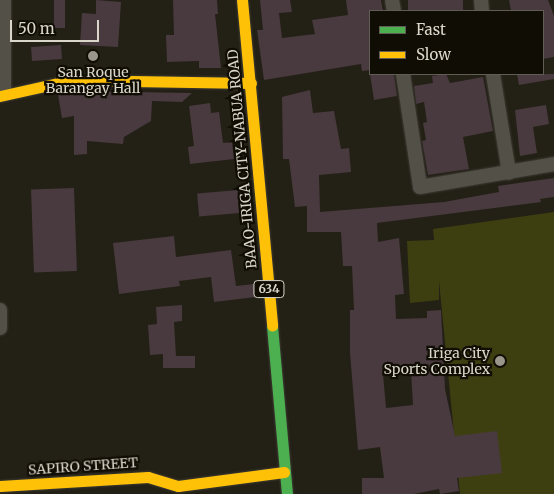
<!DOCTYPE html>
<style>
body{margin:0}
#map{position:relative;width:554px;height:494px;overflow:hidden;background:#232016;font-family:Merriweather,serif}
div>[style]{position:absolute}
.green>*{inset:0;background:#3e3f10}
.building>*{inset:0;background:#483a3f;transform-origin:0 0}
.roads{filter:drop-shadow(0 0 1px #3d3b33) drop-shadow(0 0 1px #3d3b33)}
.street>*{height:14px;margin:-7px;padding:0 7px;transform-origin:7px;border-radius:7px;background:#535048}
.fast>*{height:11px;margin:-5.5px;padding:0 5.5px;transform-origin:5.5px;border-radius:5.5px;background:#4caf50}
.slow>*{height:11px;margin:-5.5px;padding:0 5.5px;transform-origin:5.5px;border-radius:5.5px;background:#ffc107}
.dots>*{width:14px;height:14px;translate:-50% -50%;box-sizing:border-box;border:2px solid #100d05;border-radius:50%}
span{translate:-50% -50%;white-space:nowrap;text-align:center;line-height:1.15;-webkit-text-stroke:4.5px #100d05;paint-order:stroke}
.shield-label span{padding:1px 4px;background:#100d05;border:1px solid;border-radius:4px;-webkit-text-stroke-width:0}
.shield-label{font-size:12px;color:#dad6ca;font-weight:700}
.poi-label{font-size:14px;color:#dad6ca}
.right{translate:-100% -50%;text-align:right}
.street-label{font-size:14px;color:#dad6ca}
.legend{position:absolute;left:369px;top:10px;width:175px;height:65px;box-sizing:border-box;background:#100d05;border:1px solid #615d54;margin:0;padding:6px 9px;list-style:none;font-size:15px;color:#dad6ca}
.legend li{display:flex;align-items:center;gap:10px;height:25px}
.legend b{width:25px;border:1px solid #615d54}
.scale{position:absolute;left:10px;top:20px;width:89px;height:22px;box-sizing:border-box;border:2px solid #dad6ca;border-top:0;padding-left:6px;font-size:15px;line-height:18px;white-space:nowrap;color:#dad6ca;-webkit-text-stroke:4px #100d05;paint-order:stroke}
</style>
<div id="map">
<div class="green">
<i style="clip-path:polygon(554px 212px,554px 494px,460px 494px,439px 281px,439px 300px,410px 303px,407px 241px,434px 240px,433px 229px)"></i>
</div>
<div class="building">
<i style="left:54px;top:0;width:11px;height:28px"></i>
<i style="clip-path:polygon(96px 0,121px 2px,118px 47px,80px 45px,82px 13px,96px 14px)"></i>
<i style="clip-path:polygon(173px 0,217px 0,218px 14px,215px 14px,221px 68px,199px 68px,199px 61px,167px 62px,166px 35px,174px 35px)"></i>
<i style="clip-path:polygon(260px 0,290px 0,292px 12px,279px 13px,282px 38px,315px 34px,312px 20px,348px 15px,346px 0,381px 0,383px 11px,370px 11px,370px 70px,362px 71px,361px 64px,264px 80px,257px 30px,263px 30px)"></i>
<i style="left:408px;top:0;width:55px;height:11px"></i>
<i style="clip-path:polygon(509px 0,548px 0,554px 16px,554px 57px,543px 59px,543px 11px,511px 11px)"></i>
<i style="left:61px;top:45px;width:14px;height:30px;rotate:86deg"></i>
<i style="clip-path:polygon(370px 74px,394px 74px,397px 96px,374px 100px)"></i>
<i style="clip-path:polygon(446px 74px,450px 83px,483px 77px,493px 131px,463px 137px,469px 169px,428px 175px,422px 141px,426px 140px,423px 123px,427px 122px,424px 102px,416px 104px,414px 86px,433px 83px,432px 76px)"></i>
<i style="clip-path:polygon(517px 74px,554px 74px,554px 79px,519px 85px)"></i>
<i style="clip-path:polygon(evenodd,310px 90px,313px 113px,334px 111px,341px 149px,349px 148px,351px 172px,319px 175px,320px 212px,444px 202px,499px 192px,498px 186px,554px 178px,554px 197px,540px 199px,541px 202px,377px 223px,378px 242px,399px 238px,404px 294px,395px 295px,396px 319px,427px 318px,427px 311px,441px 310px,445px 389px,455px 436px,497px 431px,502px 473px,457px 478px,459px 491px,440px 494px,439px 489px,414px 494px,362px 494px,362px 478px,384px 478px,380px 447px,358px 450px,350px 353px,350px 310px,354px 310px,352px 266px,343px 266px,341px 232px,307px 232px,307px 206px,295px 207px,289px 159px,283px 159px,282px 97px,310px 90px,411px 371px,413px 405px,386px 408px,383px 374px,411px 371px)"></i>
<i style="clip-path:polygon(73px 91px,192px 93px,182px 102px,152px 101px,151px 121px,124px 137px,123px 144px,87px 141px,87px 154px,74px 155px,74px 116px,62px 118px,58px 95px)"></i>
<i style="clip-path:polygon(210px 103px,211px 113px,219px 112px,223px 143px,232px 142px,234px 159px,190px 164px,188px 147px,194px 146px,189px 106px)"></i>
<i style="clip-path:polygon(546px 105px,549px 124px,533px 127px,537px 153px,520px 156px,515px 110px)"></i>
<i style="left:74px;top:188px;width:83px;height:43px;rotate:88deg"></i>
<i style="left:238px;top:190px;width:23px;height:41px;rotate:85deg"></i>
<i style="clip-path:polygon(174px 236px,176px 257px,231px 250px,236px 286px,254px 284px,256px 297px,214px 302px,211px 277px,179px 281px,180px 286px,119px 294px,113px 243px)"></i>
<i style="clip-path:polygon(182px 305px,182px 321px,174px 322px,176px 356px,195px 356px,195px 368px,163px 368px,163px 354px,150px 355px,148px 325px,157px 324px,156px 307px)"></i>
</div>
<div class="roads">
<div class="street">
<i style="left:4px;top:0;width:94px;rotate:90deg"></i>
<i style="left:392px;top:0;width:11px;rotate:80deg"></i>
<i style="left:481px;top:0;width:11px;rotate:85deg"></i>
<i style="left:403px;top:74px;width:114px;rotate:81.4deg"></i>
<i style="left:420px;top:187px;width:136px;rotate:-9.7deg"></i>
<i style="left:493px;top:74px;width:100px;rotate:80.8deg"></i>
<i style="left:0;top:310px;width:18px;rotate:90deg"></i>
</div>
<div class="fast">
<i style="left:272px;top:326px;width:169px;rotate:84.9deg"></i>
</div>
<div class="slow">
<i style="left:242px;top:0;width:327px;rotate:84.7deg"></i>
<i style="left:0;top:96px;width:74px;rotate:-12.5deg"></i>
<i style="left:72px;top:80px;width:179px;rotate:1deg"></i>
<i style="left:0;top:486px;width:148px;rotate:-3.5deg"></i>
<i style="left:148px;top:477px;width:31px;rotate:17deg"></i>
<i style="left:178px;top:486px;width:107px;rotate:-7.5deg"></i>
</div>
</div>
<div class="dots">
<i style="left:93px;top:56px;background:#9a968b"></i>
<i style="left:500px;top:361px;background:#9a968b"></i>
</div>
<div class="shield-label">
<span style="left:269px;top:289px">634</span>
</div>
<div class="poi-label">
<span style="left:93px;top:80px">San Roque<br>Barangay Hall</span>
<span class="right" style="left:490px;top:361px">Iriga City<br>Sports Complex</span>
</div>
<div class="street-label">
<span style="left:242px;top:159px;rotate:-95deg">BAAO-IRIGA CITY-NABUA ROAD</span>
<span style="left:83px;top:466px;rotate:-4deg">SAPIRO STREET</span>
</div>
<ul class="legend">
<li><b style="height:6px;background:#4caf50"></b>Fast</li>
<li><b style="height:6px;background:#ffc107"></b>Slow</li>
</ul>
<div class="scale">50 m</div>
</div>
